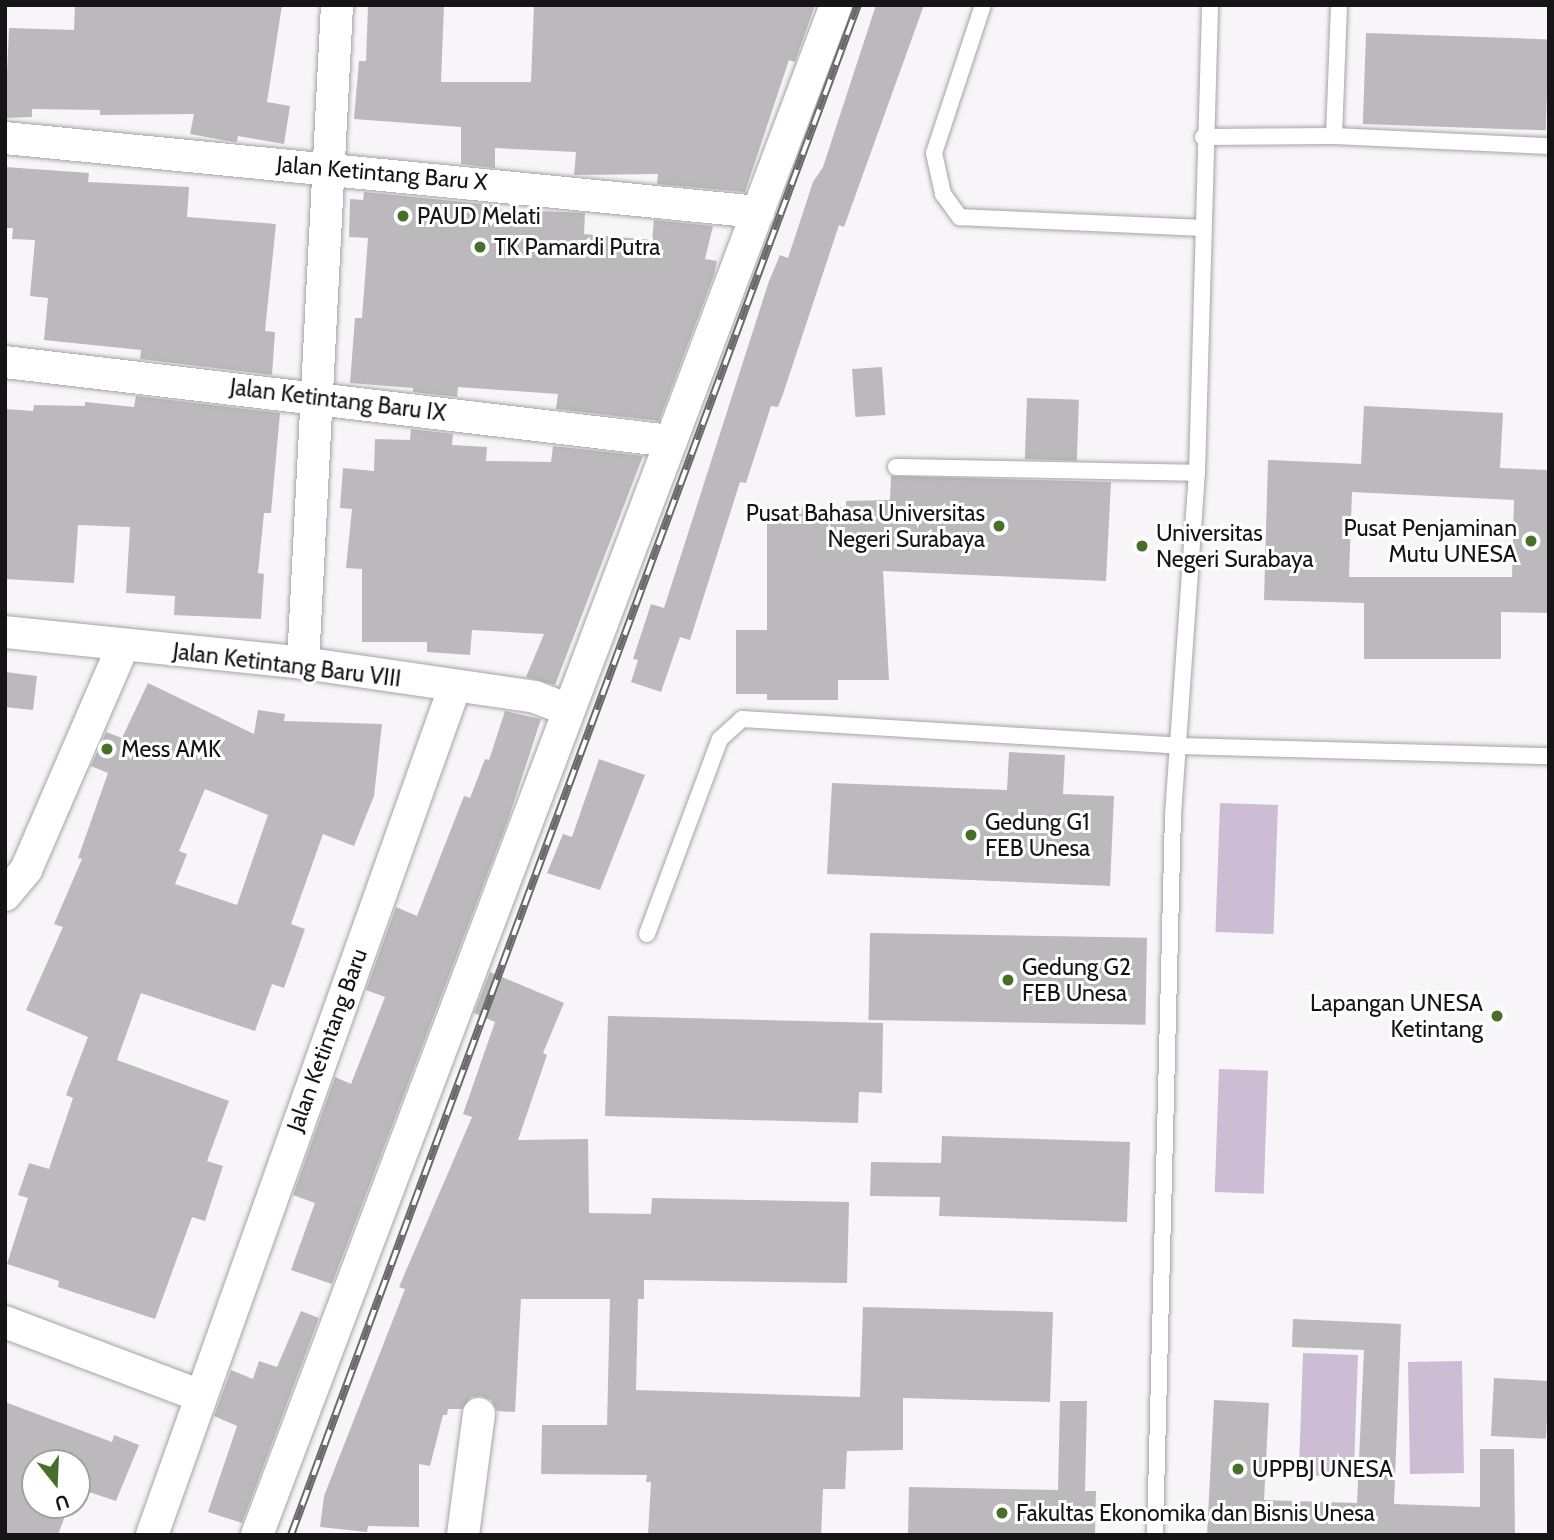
<!DOCTYPE html>
<style>
body{margin:0}
#map{position:relative;width:1554px;height:1540px;overflow:hidden;background:#f8f5f9;font-family:Cabin,sans-serif}
div>[style]{position:absolute}
.green>*{inset:0;background:#ccbcd4;transform-origin:0 0}
.building>*{inset:0;background:#bbb9bc;transform-origin:0 0}
.roads{filter:drop-shadow(0 0 2px #a5a3a7) drop-shadow(0 0 2px #a5a3a7)}
.lane>*{height:16px;margin:-8px;padding:0 8px;transform-origin:8px;border-radius:8px;background:#fff}
.street>*{height:32px;margin:-16px;padding:0 16px;transform-origin:16px;border-radius:16px;background:#fff}
.rail>*{height:8px;margin-top:-4px;transform-origin:0;background:repeating-linear-gradient(90deg,#fff 0 16px,#6a696b 0 32px);box-sizing:border-box;border-block:2px solid #6a696b}
.dots>*{width:19px;height:19px;translate:-50% -50%;box-sizing:border-box;border:4px solid #fff;border-radius:50%}
span{translate:-50% -50%;white-space:nowrap;text-align:center;line-height:1.15;-webkit-text-stroke:6px #fff;paint-order:stroke}
.street-label{font-size:23px;color:#151516}
.poi-label{font-size:23px;color:#151516}
.left{translate:0 -50%;text-align:left}
.right{translate:-100% -50%;text-align:right}
.frame{position:absolute;inset:0;border:7px solid #151516;pointer-events:none}
.north{position:absolute;left:21px;top:1449px;width:70px;height:70px;box-sizing:border-box;background:#fff;border:2px solid #a1a1a2;border-radius:50%;rotate:162deg;font-size:19px;font-weight:700;line-height:28px;text-align:center;color:#151516}
.north::after{content:'';display:block;margin:auto;width:24px;height:32px;background:#476f2a;clip-path:polygon(50% 0,100% 100%,50% 72%,0 100%)}
</style>
<div id="map">
<div class="green">
<i style="left:1220px;top:803px;width:58px;height:129px;rotate:2deg"></i>
<i style="left:1219px;top:1069px;width:49px;height:123px;rotate:2deg"></i>
<i style="left:1303px;top:1353px;width:55px;height:122px;rotate:2deg"></i>
<i style="left:1462px;top:1361px;width:112px;height:54px;rotate:89deg"></i>
</div>
<div class="building">
<i style="clip-path:polygon(75px 5px,282px 5px,267px 102px,290px 106px,284px 144px,238px 136px,237px 142px,228px 141px,190px 134px,194px 114px,100px 115px,100px 110px,32px 109px,32px 117px,5px 118px,9px 28px,74px 30px)"></i>
<i style="clip-path:polygon(368px 5px,444px 5px,441px 82px,531px 82px,534px 5px,815px 5px,795px 62px,789px 60px,745px 192px,657px 184px,658px 174px,574px 175px,576px 152px,495px 148px,495px 168px,461px 164px,461px 127px,354px 119px,359px 61px,366px 61px)"></i>
<i style="clip-path:polygon(876px 5px,924px 5px,844px 227px,839px 225px,782px 397px,778px 407px,771px 406px,746px 483px,740px 482px,690px 640px,680px 637px,661px 692px,631px 682px,638px 660px,633px 659px,651px 604px,664px 608px,769px 281px,780px 255px,788px 258px,813px 182px,823px 167px)"></i>
<i style="left:1366px;top:33px;width:183px;height:91px;rotate:2deg"></i>
<i style="clip-path:polygon(5px 167px,89px 173px,88px 182px,189px 187px,187px 217px,276px 224px,265px 331px,275px 332px,272px 375px,140px 359px,141px 350px,44px 340px,48px 298px,30px 296px,35px 240px,12px 239px,13px 228px,5px 228px)"></i>
<i style="clip-path:polygon(364px 192px,494px 205px,494px 209px,585px 213px,584px 234px,652px 240px,654px 220px,713px 226px,705px 259px,717px 261px,714px 275px,659px 421px,556px 409px,558px 394px,458px 387px,457px 397px,413px 392px,413px 388px,350px 383px,355px 318px,362px 318px,368px 238px,349px 237px,350px 199px,363px 200px)"></i>
<i style="left:882px;top:367px;width:48px;height:30px;rotate:86deg"></i>
<i style="clip-path:polygon(136px 396px,280px 413px,271px 513px,264px 513px,258px 573px,264px 574px,261px 619px,174px 615px,175px 596px,126px 593px,130px 527px,78px 525px,74px 583px,5px 579px,5px 409px,33px 411px,34px 405px,85px 406px,85px 402px,134px 407px)"></i>
<i style="left:1027px;top:398px;width:52px;height:61px;rotate:2deg"></i>
<i style="clip-path:polygon(evenodd,1364px 406px,1503px 413px,1500px 468px,1549px 470px,1549px 613px,1501px 612px,1501px 659px,1364px 659px,1364px 603px,1264px 600px,1268px 460px,1361px 464px,1364px 406px,1352px 492px,1514px 500px,1512px 577px,1349px 577px,1352px 492px)"></i>
<i style="clip-path:polygon(411px 429px,453px 434px,452px 445px,487px 447px,486px 461px,551px 462px,553px 446px,643px 456px,555px 685px,526px 677px,544px 634px,472px 630px,470px 655px,427px 652px,427px 642px,362px 642px,362px 569px,346px 568px,352px 509px,340px 508px,343px 468px,374px 471px,375px 439px,410px 440px)"></i>
<i style="clip-path:polygon(891px 476px,1111px 482px,1106px 581px,883px 571px,889px 680px,838px 680px,838px 700px,767px 700px,767px 694px,736px 694px,736px 630px,767px 630px,767px 507px,846px 507px,846px 501px,890px 500px)"></i>
<i style="clip-path:polygon(5px 672px,37px 676px,33px 710px,5px 707px)"></i>
<i style="clip-path:polygon(evenodd,148px 683px,254px 734px,258px 710px,285px 714px,284px 721px,382px 724px,374px 796px,354px 846px,323px 834px,291px 924px,305px 929px,284px 988px,272px 984px,255px 1031px,141px 993px,117px 1060px,229px 1101px,207px 1161px,223px 1166px,205px 1221px,192px 1217px,155px 1319px,58px 1287px,59px 1281px,7px 1264px,28px 1198px,18px 1195px,29px 1163px,49px 1169px,73px 1098px,66px 1095px,88px 1037px,26px 1010px,63px 927px,54px 924px,82px 859px,78px 858px,108px 773px,91px 766px,106px 732px,122px 738px,148px 683px,205px 789px,268px 815px,237px 905px,175px 884px,187px 854px,179px 851px,205px 789px)"></i>
<i style="clip-path:polygon(505px 711px,541px 719px,508px 820px,332px 1284px,291px 1270px,315px 1203px,293px 1195px,335px 1077px,351px 1084px,385px 997px,366px 990px,396px 907px,417px 916px,464px 796px,470px 798px,485px 759px,489px 760px)"></i>
<i style="clip-path:polygon(1009px 752px,1065px 755px,1063px 794px,1114px 796px,1110px 886px,827px 874px,832px 783px,1007px 790px)"></i>
<i style="clip-path:polygon(599px 759px,645px 775px,600px 890px,547px 873px,563px 834px,572px 837px)"></i>
<i style="left:870px;top:933px;width:277px;height:87px;rotate:1deg"></i>
<i style="clip-path:polygon(490px 972px,564px 1003px,543px 1053px,547px 1055px,518px 1140px,588px 1139px,589px 1213px,651px 1214px,652px 1198px,849px 1202px,847px 1283px,644px 1280px,644px 1299px,638px 1299px,636px 1390px,860px 1397px,863px 1307px,1053px 1312px,1050px 1402px,903px 1398px,903px 1450px,847px 1451px,845px 1489px,823px 1489px,821px 1535px,648px 1535px,651px 1482px,646px 1482px,647px 1475px,541px 1474px,542px 1425px,607px 1425px,610px 1299px,521px 1299px,515px 1412px,497px 1411px,491px 1400px,481px 1396px,471px 1397px,462px 1409px,448px 1409px,447px 1415px,443px 1415px,430px 1466px,419px 1464px,419px 1527px,368px 1526px,367px 1532px,320px 1527px,324px 1496px,405px 1289px,399px 1287px,472px 1117px,463px 1114px,495px 1022px,474px 1013px)"></i>
<i style="clip-path:polygon(608px 1016px,883px 1023px,882px 1093px,859px 1092px,858px 1123px,605px 1116px)"></i>
<i style="clip-path:polygon(942px 1136px,1130px 1142px,1127px 1222px,939px 1216px,940px 1197px,870px 1196px,871px 1162px,941px 1163px)"></i>
<i style="clip-path:polygon(301px 1311px,319px 1318px,242px 1523px,208px 1512px,237px 1426px,214px 1416px,231px 1370px,253px 1379px,259px 1361px,277px 1367px)"></i>
<i style="clip-path:polygon(1293px 1319px,1401px 1324px,1394px 1504px,1480px 1507px,1480px 1449px,1514px 1449px,1515px 1535px,1207px 1535px,1214px 1400px,1269px 1403px,1264px 1500px,1357px 1503px,1364px 1350px,1292px 1347px)"></i>
<i style="left:1494px;top:1378px;width:55px;height:58px;rotate:3deg"></i>
<i style="clip-path:polygon(1060px 1401px,1087px 1401px,1085px 1491px,1096px 1491px,1095px 1535px,908px 1535px,909px 1487px,1058px 1490px)"></i>
<i style="clip-path:polygon(5px 1402px,112px 1442px,114px 1435px,139px 1445px,116px 1501px,77px 1488px,77px 1463px,35px 1463px,35px 1505px,69px 1505px,58px 1535px,5px 1535px)"></i>
</div>
<div class="roads">
<div class="lane">
<i style="left:983px;top:5px;width:156px;rotate:108.3deg"></i>
<i style="left:934px;top:153px;width:42px;rotate:77.6deg"></i>
<i style="left:943px;top:194px;width:29px;rotate:54deg"></i>
<i style="left:960px;top:217px;width:241px;rotate:2.6deg"></i>
<i style="left:1334px;top:136px;width:215px;rotate:2.7deg"></i>
<i style="left:1203px;top:137px;width:131px;rotate:-0.4deg"></i>
<i style="left:1334px;top:136px;width:131px;rotate:-87.8deg"></i>
<i style="left:896px;top:467px;width:301px;rotate:1.1deg"></i>
<i style="left:647px;top:934px;width:208px;rotate:-69.5deg"></i>
<i style="left:720px;top:739px;width:30px;rotate:-42deg"></i>
<i style="left:742px;top:719px;width:439px;rotate:3.5deg"></i>
<i style="left:1180px;top:746px;width:369px;rotate:1.6deg"></i>
<i style="left:1155px;top:1535px;width:720px;rotate:-88.57deg"></i>
<i style="left:1173px;top:815px;width:343px;rotate:-86deg"></i>
<i style="left:1197px;top:473px;width:468px;rotate:-88.4deg"></i>
</div>
<div class="street">
<i style="left:5px;top:138px;width:757px;rotate:5.61deg"></i>
<i style="left:5px;top:362px;width:670px;rotate:6.77deg"></i>
<i style="left:5px;top:632px;width:300px;rotate:5.9deg"></i>
<i style="left:303px;top:663px;width:234px;rotate:8.3deg"></i>
<i style="left:535px;top:697px;width:33px;rotate:21deg"></i>
<i style="left:303px;top:663px;width:659px;rotate:-87.04deg"></i>
<i style="left:5px;top:895px;width:33px;rotate:-50deg"></i>
<i style="left:26px;top:870px;width:244px;rotate:-66.6deg"></i>
<i style="left:5px;top:1322px;width:206px;rotate:20.7deg"></i>
<i style="left:152px;top:1535px;width:901px;rotate:-70.36deg"></i>
<i style="left:257px;top:1535px;width:1636px;rotate:-69.27deg"></i>
<i style="left:463px;top:1535px;width:122px;rotate:-82.5deg"></i>
</div>
</div>
<div class="rail">
<i style="left:291px;top:1535px;width:1632px;rotate:-69.67deg"></i>
</div>
<div class="dots">
<i style="left:403px;top:216px;background:#476f2a"></i>
<i style="left:480px;top:247px;background:#476f2a"></i>
<i style="left:999px;top:526px;background:#476f2a"></i>
<i style="left:1531px;top:541px;background:#476f2a"></i>
<i style="left:1142px;top:546px;background:#476f2a"></i>
<i style="left:107px;top:749px;background:#476f2a"></i>
<i style="left:971px;top:835px;background:#476f2a"></i>
<i style="left:1008px;top:980px;background:#476f2a"></i>
<i style="left:1497px;top:1016px;background:#476f2a"></i>
<i style="left:1238px;top:1469px;background:#476f2a"></i>
<i style="left:1002px;top:1513px;background:#476f2a"></i>
</div>
<div class="street-label">
<span style="left:382px;top:173px;rotate:5deg">Jalan Ketintang Baru X</span>
<span style="left:338px;top:400px;rotate:7deg">Jalan Ketintang Baru IX</span>
<span style="left:287px;top:665px;rotate:7deg">Jalan Ketintang Baru VIII</span>
<span style="left:327px;top:1040px;rotate:-70deg">Jalan Ketintang Baru</span>
</div>
<div class="poi-label">
<span class="left" style="left:417px;top:216px">PAUD Melati</span>
<span class="left" style="left:494px;top:247px">TK Pamardi Putra</span>
<span class="right" style="left:985px;top:526px">Pusat Bahasa Universitas<br>Negeri Surabaya</span>
<span class="right" style="left:1517px;top:541px">Pusat Penjaminan<br>Mutu UNESA</span>
<span class="left" style="left:1156px;top:546px">Universitas<br>Negeri Surabaya</span>
<span class="left" style="left:121px;top:749px">Mess AMK</span>
<span class="left" style="left:985px;top:835px">Gedung G1<br>FEB Unesa</span>
<span class="left" style="left:1022px;top:980px">Gedung G2<br>FEB Unesa</span>
<span class="right" style="left:1483px;top:1016px">Lapangan UNESA<br>Ketintang</span>
<span class="left" style="left:1252px;top:1469px">UPPBJ UNESA</span>
<span class="left" style="left:1016px;top:1513px">Fakultas Ekonomika dan Bisnis Unesa</span>
</div>
<div class="frame"></div>
<div class="north">U</div>
</div>
